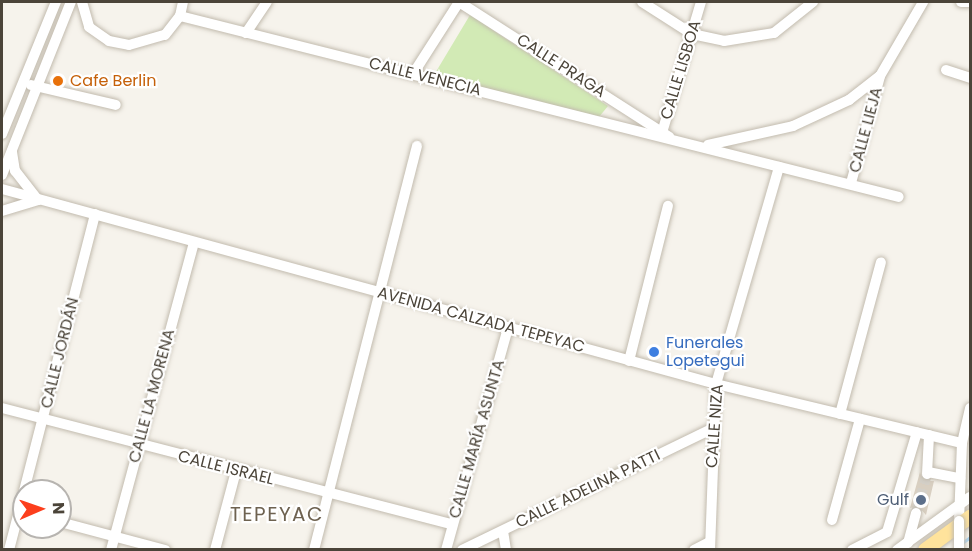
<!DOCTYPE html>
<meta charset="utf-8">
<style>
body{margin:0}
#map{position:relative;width:972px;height:551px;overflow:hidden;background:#f6f3ec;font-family:Poppins,sans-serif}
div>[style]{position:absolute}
.green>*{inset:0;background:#d2eab5}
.stream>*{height:3px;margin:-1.5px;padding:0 1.5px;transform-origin:1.5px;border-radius:1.5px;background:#a9d4f2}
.building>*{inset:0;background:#d8cfc1}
.minor-tunnel>*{height:10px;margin-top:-5px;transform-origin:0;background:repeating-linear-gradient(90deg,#d4d0c8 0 10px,transparent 0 15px)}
.roads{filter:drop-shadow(0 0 2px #c2bbae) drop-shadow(0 0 2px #c2bbae)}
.minor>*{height:10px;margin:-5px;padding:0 5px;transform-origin:5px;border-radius:5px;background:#fff}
.major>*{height:14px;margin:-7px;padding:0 7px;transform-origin:7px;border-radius:7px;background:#ffe39c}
.bridges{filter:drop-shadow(0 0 2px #c2bbae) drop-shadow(0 0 2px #c2bbae)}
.minor-bridge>*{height:10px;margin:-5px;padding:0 5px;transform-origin:5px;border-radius:5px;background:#fff}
.dots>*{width:16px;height:16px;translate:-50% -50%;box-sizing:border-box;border:3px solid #fff;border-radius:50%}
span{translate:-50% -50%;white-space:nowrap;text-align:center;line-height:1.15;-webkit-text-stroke:4.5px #fff;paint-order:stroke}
.street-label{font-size:16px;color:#4b4439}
.food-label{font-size:16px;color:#c56008}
.left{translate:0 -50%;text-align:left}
.shop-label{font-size:16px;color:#366cbe}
.service-label{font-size:16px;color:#4e5e75}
.right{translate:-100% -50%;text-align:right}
.quarter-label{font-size:20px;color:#6e6250;letter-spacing:1.5px}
.frame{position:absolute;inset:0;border:3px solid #4b4439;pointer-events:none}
.north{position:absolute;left:12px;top:479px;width:60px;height:60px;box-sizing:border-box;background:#fff;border:2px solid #b7b4b0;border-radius:50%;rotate:88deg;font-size:16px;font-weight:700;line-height:24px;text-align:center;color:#4b4439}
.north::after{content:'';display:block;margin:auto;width:21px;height:27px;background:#fc3f1d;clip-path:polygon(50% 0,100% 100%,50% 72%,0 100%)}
</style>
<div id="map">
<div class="green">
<i style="clip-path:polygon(470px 15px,608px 106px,599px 117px,434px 75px)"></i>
</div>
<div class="stream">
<i style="left:962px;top:543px;width:10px;rotate:-37deg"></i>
</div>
<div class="building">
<i style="clip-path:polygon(920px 472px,923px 481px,934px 481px,926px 515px,918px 506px,910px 508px)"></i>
</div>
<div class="minor-tunnel">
<i style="left:916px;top:513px;width:41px;rotate:-74.2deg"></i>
</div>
<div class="roads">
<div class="minor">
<i style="left:82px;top:2px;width:26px;rotate:74deg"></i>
<i style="left:89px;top:27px;width:24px;rotate:35deg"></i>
<i style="left:109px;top:41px;width:20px;rotate:11deg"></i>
<i style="left:129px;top:45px;width:37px;rotate:-16deg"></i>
<i style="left:165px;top:35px;width:24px;rotate:-52deg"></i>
<i style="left:180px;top:16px;width:14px;rotate:-78deg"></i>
<i style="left:642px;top:2px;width:59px;rotate:32.6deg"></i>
<i style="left:692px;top:34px;width:33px;rotate:12deg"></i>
<i style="left:724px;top:41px;width:51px;rotate:-9.1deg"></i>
<i style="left:774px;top:33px;width:50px;rotate:-38.5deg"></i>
<i style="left:961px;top:2px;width:9px"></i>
<i style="left:180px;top:16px;width:741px;rotate:14.13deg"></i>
<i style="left:246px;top:33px;width:37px;rotate:-56deg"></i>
<i style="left:946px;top:70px;width:25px;rotate:18deg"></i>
<i style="left:413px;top:74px;width:85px;rotate:-57.4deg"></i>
<i style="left:459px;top:2px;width:250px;rotate:32.7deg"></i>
<i style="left:31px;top:85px;width:87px;rotate:13.2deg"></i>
<i style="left:2px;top:134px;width:143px;rotate:-67.8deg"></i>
<i style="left:661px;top:136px;width:140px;rotate:-73.4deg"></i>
<i style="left:708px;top:145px;width:87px;rotate:-12.6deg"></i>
<i style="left:793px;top:126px;width:62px;rotate:-24.9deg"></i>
<i style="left:849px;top:100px;width:39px;rotate:-38deg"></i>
<i style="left:880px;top:76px;width:86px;rotate:-59.8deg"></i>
<i style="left:2px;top:175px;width:186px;rotate:-68.3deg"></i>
<i style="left:851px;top:183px;width:111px;rotate:-74.8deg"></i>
<i style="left:2px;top:189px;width:740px;rotate:15.28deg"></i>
<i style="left:716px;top:384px;width:253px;rotate:13.5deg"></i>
<i style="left:2px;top:211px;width:38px;rotate:-17deg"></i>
<i style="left:38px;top:200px;width:37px;rotate:-128deg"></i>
<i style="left:15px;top:171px;width:20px;rotate:-99deg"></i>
<i style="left:629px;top:361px;width:160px;rotate:-75.9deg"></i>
<i style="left:2px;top:408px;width:465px;rotate:14.5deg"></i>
<i style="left:840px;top:414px;width:157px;rotate:-74.9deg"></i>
<i style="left:928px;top:472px;width:33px;rotate:11deg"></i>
<i style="left:927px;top:474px;width:39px;rotate:-87deg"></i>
<i style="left:24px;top:491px;width:286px;rotate:-75.6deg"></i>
<i style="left:832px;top:520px;width:105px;rotate:-74.5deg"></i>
<i style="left:959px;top:521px;width:78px;rotate:-87.8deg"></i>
<i style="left:962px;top:443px;width:36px;rotate:-77deg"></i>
<i style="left:60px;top:522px;width:109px;rotate:14.9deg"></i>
<i style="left:503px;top:531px;width:19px;rotate:81deg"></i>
<i style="left:908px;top:543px;width:31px;rotate:-75deg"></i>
<i style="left:9px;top:550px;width:60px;rotate:-75.5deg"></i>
<i style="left:111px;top:550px;width:319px;rotate:-74.9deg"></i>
<i style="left:215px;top:550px;width:82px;rotate:-75.1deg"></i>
<i style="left:314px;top:550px;width:417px;rotate:-75.7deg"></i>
<i style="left:446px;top:550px;width:230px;rotate:-74.4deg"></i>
<i style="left:462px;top:550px;width:279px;rotate:-25.9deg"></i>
<i style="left:694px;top:550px;width:18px;rotate:-27deg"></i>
<i style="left:710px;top:550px;width:166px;rotate:-87.9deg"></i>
<i style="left:716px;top:384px;width:226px;rotate:-73.8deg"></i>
<i style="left:852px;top:550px;width:39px;rotate:-27deg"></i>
<i style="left:887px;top:532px;width:104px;rotate:-73.3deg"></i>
<i style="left:897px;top:550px;width:90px;rotate:-36deg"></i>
</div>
<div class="major">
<i style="left:925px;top:550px;width:56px;rotate:-36.3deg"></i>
</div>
</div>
<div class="bridges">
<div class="minor-bridge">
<i style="left:959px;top:521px;width:29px;rotate:90deg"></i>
</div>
</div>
<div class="dots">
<i style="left:58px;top:81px;background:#e8710a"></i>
<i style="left:654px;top:352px;background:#3f7fe0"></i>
<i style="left:921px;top:500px;background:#5c6f8a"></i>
</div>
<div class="street-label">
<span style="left:561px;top:66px;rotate:33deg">CALLE PRAGA</span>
<span style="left:681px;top:70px;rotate:-73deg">CALLE LISBOA</span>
<span style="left:425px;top:77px;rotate:14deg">CALLE VENECIA</span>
<span style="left:866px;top:130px;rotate:-75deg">CALLE LIEJA</span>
<span style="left:481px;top:320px;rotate:15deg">AVENIDA CALZADA TEPEYAC</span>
<span style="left:60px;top:353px;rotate:-76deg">CALLE JORDÁN</span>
<span style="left:152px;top:396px;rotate:-75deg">CALLE LA MORENA</span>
<span style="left:715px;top:426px;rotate:-86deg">CALLE NIZA</span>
<span style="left:477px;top:439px;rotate:-74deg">CALLE MARÍA ASUNTA</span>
<span style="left:226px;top:468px;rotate:14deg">CALLE ISRAEL</span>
<span style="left:588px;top:489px;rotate:-26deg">CALLE ADELINA PATTI</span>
</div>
<div class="food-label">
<span class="left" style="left:70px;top:81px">Cafe Berlin</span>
</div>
<div class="shop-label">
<span class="left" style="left:666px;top:352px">Funerales<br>Lopetegui</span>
</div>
<div class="service-label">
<span class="right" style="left:909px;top:500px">Gulf</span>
</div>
<div class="quarter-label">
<span style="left:277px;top:514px">TEPEYAC</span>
</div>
<div class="frame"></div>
<div class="north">N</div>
</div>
